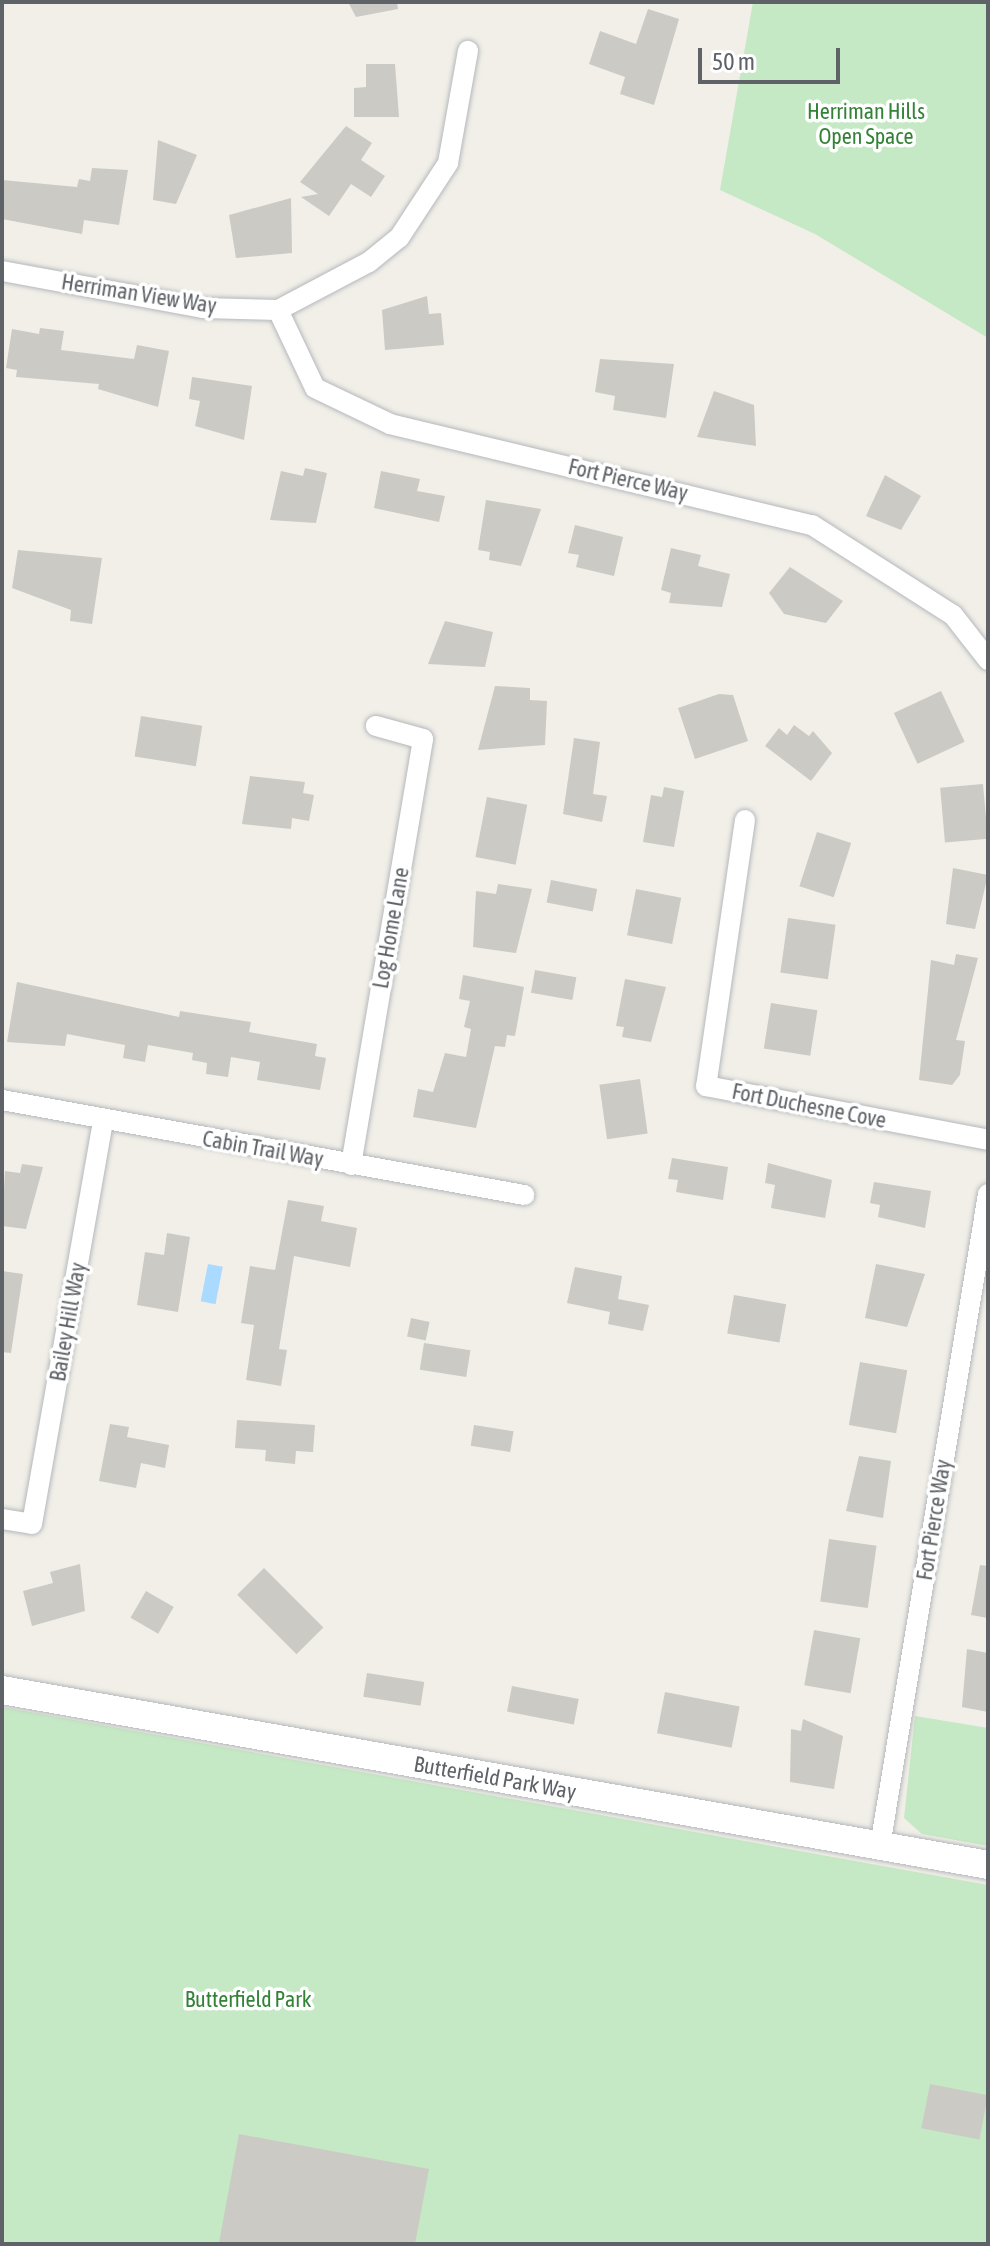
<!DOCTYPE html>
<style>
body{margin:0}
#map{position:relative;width:990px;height:2246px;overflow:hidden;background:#f1efe8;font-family:"Asap Condensed",sans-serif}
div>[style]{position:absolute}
.green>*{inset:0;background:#c5e8c5}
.water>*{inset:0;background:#aadaff;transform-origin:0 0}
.building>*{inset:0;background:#cccac5;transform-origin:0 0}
.roads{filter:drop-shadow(0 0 2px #b5b8bc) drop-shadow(0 0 2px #b5b8bc)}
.street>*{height:20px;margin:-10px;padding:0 10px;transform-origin:10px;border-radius:10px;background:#fff}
.secondary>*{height:28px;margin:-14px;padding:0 14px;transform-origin:14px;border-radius:14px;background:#fff}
span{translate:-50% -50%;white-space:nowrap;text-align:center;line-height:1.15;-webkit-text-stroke:7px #fff;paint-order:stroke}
.park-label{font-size:22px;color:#348238}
.street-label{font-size:22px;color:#5f6368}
.frame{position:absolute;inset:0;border:4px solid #5f6368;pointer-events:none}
.scale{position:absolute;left:698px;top:48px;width:142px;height:36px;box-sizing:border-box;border:4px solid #5f6368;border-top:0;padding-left:10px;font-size:24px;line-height:28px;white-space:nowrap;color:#5f6368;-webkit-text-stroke:6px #fff;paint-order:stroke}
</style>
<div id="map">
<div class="green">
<i style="clip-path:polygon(753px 2px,988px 2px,988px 338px,815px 234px,720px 190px)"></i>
<i style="clip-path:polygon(2px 1707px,988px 1885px,988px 2244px,2px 2244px)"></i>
<i style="clip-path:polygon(915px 1716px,988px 1728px,988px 1846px,922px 1834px,904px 1818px)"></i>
</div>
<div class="water">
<i style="left:208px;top:1264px;width:15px;height:38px;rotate:11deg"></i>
</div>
<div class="building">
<i style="clip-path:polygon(348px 2px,397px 2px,398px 9px,356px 17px)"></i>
<i style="clip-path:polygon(648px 9px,679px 19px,654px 105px,620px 94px,625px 77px,589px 64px,600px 31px,636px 44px)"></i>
<i style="clip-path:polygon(366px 64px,395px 64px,399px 117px,354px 117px,354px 88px,366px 87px)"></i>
<i style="clip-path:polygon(346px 126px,372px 143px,361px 160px,385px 176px,371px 197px,351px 184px,329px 216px,301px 197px,318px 194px,300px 182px)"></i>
<i style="clip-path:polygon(158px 140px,197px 155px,176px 204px,153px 200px)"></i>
<i style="clip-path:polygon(92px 168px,128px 170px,119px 225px,84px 220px,82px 234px,2px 219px,2px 180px,77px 187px,79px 179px,90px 181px)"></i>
<i style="clip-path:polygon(291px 198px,292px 253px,236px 258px,229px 215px)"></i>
<i style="clip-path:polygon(427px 296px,429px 314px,441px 313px,444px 345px,385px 350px,382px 310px)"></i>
<i style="clip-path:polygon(40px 328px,64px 331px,61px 350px,134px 359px,137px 345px,169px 351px,158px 407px,98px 389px,99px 384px,16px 377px,17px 370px,6px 368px,12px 329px,39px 334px)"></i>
<i style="clip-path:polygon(600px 359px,674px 364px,666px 418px,613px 410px,615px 396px,595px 392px)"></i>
<i style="clip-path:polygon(192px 377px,252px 386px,244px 440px,195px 426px,200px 401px,189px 399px)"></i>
<i style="clip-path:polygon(714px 391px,754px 405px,756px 446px,697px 437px)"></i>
<i style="clip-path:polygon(305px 468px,327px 473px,316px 523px,270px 520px,281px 471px,303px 476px)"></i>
<i style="clip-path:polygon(381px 471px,420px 479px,417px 491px,445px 496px,439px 522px,374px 508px)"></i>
<i style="clip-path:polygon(885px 475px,921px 496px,901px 530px,866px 516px)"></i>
<i style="clip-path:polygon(486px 500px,541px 509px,521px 566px,489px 560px,490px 552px,478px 550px)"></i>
<i style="clip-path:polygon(575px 525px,623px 537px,614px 576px,576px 567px,579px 555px,568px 553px)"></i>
<i style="clip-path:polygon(671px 548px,701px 555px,698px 566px,730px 574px,722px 607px,669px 603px,671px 593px,661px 590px)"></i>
<i style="clip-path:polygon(18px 550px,102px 558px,92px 624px,70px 621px,71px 610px,12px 588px)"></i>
<i style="clip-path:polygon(790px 567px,843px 601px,826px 623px,784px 614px,769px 593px)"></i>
<i style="clip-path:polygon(445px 621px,493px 632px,485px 667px,428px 664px)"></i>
<i style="clip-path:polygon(495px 686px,530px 688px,530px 700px,547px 701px,545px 745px,478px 750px)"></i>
<i style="left:941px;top:691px;width:56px;height:52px;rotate:65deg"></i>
<i style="clip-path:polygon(719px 694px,733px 695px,748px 741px,695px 759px,678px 708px)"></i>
<i style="left:141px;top:716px;width:62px;height:41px;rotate:9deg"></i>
<i style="clip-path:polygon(794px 725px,809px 736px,813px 731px,832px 753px,811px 781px,765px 746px,779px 728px,787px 735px)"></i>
<i style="clip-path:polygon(574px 738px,600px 742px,593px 794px,607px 796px,602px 822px,563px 814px)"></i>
<i style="clip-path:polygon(250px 776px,305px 782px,303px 793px,314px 795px,309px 821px,292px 818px,291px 829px,242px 824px)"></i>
<i style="left:983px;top:784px;width:55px;height:43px;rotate:85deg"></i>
<i style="clip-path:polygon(664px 787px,684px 791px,674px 847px,643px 842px,651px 795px,662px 797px)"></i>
<i style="left:487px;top:797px;width:41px;height:61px;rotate:11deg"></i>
<i style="left:817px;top:832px;width:36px;height:57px;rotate:18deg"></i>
<i style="clip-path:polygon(953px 868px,988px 875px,975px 929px,946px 924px)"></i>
<i style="left:551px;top:880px;width:47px;height:23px;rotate:11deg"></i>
<i style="clip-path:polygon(498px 884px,532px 889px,516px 953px,473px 947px,476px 891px,496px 894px)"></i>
<i style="left:636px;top:889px;width:46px;height:47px;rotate:11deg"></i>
<i style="left:788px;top:918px;width:48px;height:55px;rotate:8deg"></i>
<i style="clip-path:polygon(956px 954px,978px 958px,956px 1040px,965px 1041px,960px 1075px,952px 1085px,919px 1080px,931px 960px,954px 965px)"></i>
<i style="left:535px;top:970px;width:42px;height:23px;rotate:10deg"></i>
<i style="clip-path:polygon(463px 975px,524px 987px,515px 1036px,507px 1035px,505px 1047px,495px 1046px,476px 1128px,413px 1117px,418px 1089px,433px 1092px,445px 1053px,466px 1057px,471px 1029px,464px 1027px,470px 1001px,459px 999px)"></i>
<i style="clip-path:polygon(625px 979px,666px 987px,651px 1042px,622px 1037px,624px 1027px,616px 1026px)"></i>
<i style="clip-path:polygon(17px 982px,179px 1017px,180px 1011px,251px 1022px,249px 1032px,317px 1044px,315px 1056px,326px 1058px,320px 1090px,257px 1080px,260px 1062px,231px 1057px,228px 1077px,206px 1074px,207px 1063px,192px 1060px,193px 1053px,148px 1045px,145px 1062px,123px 1058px,125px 1045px,67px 1034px,65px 1046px,7px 1042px)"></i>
<i style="left:771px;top:1003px;width:47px;height:46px;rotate:9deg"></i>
<i style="left:640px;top:1079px;width:55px;height:41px;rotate:82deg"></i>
<i style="clip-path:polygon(672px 1158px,728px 1167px,723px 1200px,676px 1192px,678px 1180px,668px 1179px)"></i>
<i style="clip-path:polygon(768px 1163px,832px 1180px,825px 1218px,771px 1208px,775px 1185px,765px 1183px)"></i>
<i style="clip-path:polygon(22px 1164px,43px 1167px,26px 1229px,2px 1226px,5px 1171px,20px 1173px)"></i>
<i style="clip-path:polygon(874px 1182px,931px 1191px,925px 1228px,878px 1217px,880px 1205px,870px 1203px)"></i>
<i style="clip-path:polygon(288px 1200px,324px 1206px,321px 1221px,357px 1228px,350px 1267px,294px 1256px,279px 1349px,287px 1350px,281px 1386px,246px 1380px,254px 1325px,241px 1323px,250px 1266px,275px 1270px)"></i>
<i style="clip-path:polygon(167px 1233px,190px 1237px,178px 1312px,137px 1305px,145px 1252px,164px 1255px)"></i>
<i style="clip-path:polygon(876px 1264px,925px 1274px,907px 1327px,865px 1318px)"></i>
<i style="clip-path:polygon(575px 1267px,622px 1276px,618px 1299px,649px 1305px,643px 1331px,608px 1324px,610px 1312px,567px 1303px)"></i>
<i style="clip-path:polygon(2px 1271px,23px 1274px,11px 1353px,2px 1352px)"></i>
<i style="left:734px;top:1295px;width:53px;height:39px;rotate:10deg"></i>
<i style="left:411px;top:1318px;width:19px;height:19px;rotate:12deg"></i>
<i style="left:424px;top:1343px;width:47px;height:27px;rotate:9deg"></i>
<i style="left:860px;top:1362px;width:48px;height:64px;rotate:10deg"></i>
<i style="clip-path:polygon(237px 1420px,315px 1425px,313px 1452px,296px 1451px,295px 1464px,265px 1461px,266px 1450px,235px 1448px)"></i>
<i style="clip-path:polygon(110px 1424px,129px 1427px,127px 1437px,169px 1445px,165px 1468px,141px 1463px,136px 1488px,99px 1481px)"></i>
<i style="left:474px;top:1425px;width:40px;height:21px;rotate:9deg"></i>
<i style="clip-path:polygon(859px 1456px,891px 1461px,883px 1518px,846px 1511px)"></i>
<i style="left:829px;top:1539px;width:48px;height:63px;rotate:8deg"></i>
<i style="clip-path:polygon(80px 1564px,85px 1611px,32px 1626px,23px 1591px,53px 1583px,50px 1572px)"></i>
<i style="clip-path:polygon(980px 1565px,988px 1566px,988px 1618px,971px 1615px)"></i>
<i style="left:264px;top:1568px;width:84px;height:38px;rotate:45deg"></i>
<i style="left:146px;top:1591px;width:32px;height:31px;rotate:30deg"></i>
<i style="left:814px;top:1630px;width:47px;height:56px;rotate:10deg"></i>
<i style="clip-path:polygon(967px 1649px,988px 1653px,988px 1712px,962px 1707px)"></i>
<i style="left:367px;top:1673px;width:58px;height:24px;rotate:9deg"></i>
<i style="left:512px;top:1686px;width:68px;height:26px;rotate:11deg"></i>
<i style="left:665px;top:1692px;width:76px;height:42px;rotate:11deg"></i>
<i style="clip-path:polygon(803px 1719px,843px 1736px,834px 1789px,790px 1782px,791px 1729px,801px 1731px)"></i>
<i style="left:930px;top:2084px;width:59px;height:45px;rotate:11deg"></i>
<i style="clip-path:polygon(239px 2134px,429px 2169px,415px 2244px,219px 2243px)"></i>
</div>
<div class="roads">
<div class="street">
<i style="left:2px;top:271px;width:204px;rotate:10.4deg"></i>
<i style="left:203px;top:308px;width:75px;rotate:1.5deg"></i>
<i style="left:278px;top:310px;width:103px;rotate:-27.8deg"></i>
<i style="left:369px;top:262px;width:38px;rotate:-39deg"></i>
<i style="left:399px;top:238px;width:90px;rotate:-56.8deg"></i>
<i style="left:448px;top:163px;width:114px;rotate:-79.9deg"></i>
<i style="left:278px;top:310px;width:86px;rotate:64.6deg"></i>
<i style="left:315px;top:388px;width:83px;rotate:25.6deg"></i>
<i style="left:390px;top:424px;width:434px;rotate:13.5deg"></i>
<i style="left:812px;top:525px;width:167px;rotate:32.6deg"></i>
<i style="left:953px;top:615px;width:57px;rotate:52.1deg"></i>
<i style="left:745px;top:820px;width:269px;rotate:98.3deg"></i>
<i style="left:706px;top:1086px;width:287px;rotate:10.8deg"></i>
<i style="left:2px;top:1100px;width:531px;rotate:10.31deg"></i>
<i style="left:351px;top:1165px;width:432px;rotate:-80.4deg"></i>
<i style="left:423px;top:739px;width:49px;rotate:-164.5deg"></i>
<i style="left:2px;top:1519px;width:30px;rotate:9deg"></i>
<i style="left:32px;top:1524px;width:409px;rotate:-80deg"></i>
<i style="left:880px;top:1846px;width:661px;rotate:-80.59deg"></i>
</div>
<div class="secondary">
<i style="left:2px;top:1690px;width:1001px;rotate:10.06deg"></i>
</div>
</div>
<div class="park-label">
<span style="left:866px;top:124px">Herriman Hills<br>Open Space</span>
<span style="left:248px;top:2000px">Butterfield Park</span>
</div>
<div class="street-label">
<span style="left:139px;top:294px;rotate:9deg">Herriman View Way</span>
<span style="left:628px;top:480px;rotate:13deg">Fort Pierce Way</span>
<span style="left:391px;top:928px;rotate:-80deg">Log Home Lane</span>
<span style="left:809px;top:1106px;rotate:11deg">Fort Duchesne Cove</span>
<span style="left:263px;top:1149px;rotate:10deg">Cabin Trail Way</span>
<span style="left:68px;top:1322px;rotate:-80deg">Bailey Hill Way</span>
<span style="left:934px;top:1520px;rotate:-81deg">Fort Pierce Way</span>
<span style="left:495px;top:1778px;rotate:10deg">Butterfield Park Way</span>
</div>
<div class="frame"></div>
<div class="scale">50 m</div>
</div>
